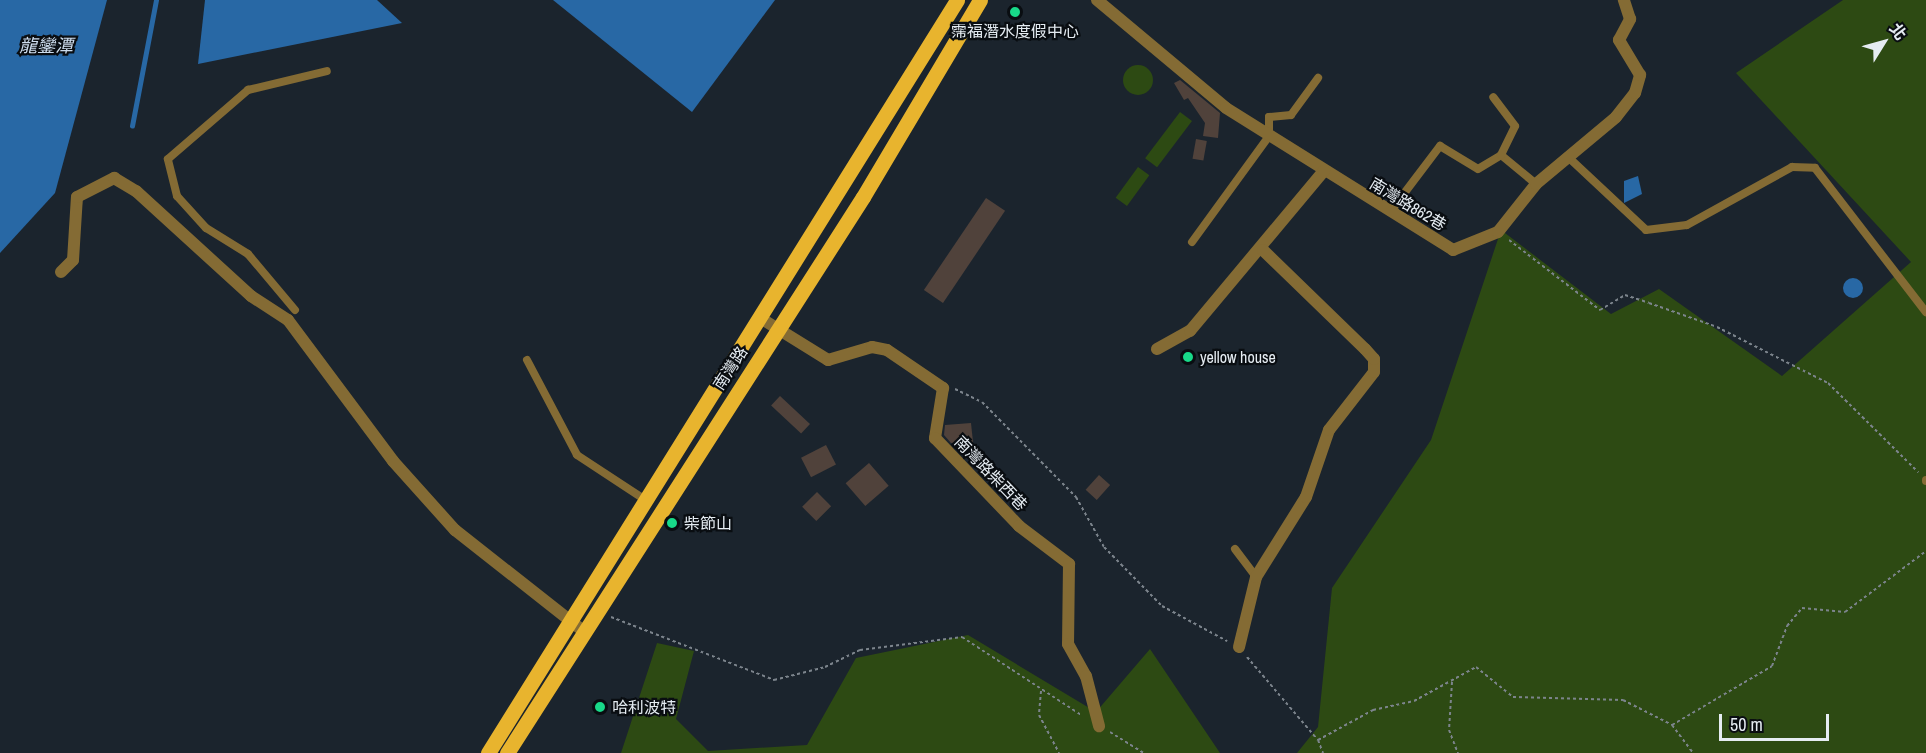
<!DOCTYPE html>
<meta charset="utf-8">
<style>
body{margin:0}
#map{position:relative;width:1926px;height:753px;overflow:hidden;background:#1b242d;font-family:"Archivo Narrow","Noto Sans TC",sans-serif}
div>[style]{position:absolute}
.green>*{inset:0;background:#2d4a13;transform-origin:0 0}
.round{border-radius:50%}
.water>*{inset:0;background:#2868a5}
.stream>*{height:4.5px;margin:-2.25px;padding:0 2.25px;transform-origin:2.25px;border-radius:2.25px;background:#2868a5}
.building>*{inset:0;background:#50423b;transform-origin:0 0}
.path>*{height:2px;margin-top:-1px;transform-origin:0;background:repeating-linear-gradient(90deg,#7c848c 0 3px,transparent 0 6px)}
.lane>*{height:8px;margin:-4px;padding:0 4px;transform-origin:4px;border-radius:4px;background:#846b34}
.street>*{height:12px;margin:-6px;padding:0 6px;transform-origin:6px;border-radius:6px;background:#846b34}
.primary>*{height:15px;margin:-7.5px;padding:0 7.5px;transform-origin:7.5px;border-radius:7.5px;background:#e8b42e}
.dots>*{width:16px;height:16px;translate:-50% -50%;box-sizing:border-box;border:3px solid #090d11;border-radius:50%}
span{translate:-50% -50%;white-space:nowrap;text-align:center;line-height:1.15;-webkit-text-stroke:4.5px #090d11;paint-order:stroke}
.poi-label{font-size:16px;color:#e5ecf2}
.left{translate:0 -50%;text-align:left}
.street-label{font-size:16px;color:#e5ecf2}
.water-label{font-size:18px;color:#cdddee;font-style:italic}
.north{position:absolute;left:1854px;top:12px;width:60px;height:60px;-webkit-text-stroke:4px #090d11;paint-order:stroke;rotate:53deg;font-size:16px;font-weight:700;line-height:24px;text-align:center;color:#e5ecf2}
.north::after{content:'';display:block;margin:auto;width:21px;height:27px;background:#e5ecf2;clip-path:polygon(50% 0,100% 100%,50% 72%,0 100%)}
.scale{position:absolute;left:1719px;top:714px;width:110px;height:27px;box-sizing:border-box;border:3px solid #e5ecf2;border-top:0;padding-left:8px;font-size:18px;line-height:21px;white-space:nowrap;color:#e5ecf2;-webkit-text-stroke:4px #090d11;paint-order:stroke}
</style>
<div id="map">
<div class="green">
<i style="clip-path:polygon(1843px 0,1926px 0,1926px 753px,1297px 753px,1318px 727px,1332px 588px,1431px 440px,1501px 230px,1611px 314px,1659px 289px,1782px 376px,1911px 262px,1736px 73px)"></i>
<i class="round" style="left:1123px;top:65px;width:30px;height:30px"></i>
<i style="left:1180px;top:112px;width:15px;height:58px;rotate:37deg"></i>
<i style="left:1138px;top:167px;width:14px;height:38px;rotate:36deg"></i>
<i style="clip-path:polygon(968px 635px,1096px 712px,1150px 649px,1220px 753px,621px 753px,657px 643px,694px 651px,676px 719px,708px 751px,807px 745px,856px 658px)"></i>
</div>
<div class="water">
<i style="clip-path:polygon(0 0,107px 0,55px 193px,0 253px)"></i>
<i style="clip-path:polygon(205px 0,377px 0,402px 23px,198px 64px)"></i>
<i style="clip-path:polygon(553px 0,775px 0,692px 112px)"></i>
<i style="clip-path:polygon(1638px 176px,1642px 194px,1624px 203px,1624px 181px)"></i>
<i class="round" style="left:1843px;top:278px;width:20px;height:20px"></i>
</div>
<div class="stream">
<i style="left:132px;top:126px;width:128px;rotate:-79.2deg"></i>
</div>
<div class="building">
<i style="clip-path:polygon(1180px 80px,1220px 113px,1218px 138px,1203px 136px,1205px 123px,1188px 98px,1184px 100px,1174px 83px)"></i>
<i style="left:1196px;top:139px;width:11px;height:20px;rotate:10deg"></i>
<i style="left:986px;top:198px;width:23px;height:111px;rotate:34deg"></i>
<i style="left:780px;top:396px;width:41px;height:13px;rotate:43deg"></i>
<i style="clip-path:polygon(971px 423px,973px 442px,951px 443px,944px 435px,945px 425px)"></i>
<i style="left:826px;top:445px;width:22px;height:28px;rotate:63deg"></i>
<i style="left:869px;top:463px;width:30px;height:31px;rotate:49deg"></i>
<i style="left:1099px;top:475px;width:15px;height:20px;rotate:42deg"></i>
<i style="left:817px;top:492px;width:20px;height:21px;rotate:45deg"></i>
</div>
<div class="path">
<i style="left:1509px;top:240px;width:115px;rotate:37.6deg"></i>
<i style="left:1600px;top:310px;width:29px;rotate:-31deg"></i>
<i style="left:1625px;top:295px;width:25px;rotate:18deg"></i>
<i style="left:1649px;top:303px;width:72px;rotate:19.4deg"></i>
<i style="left:1717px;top:327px;width:124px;rotate:26.8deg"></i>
<i style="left:1828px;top:383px;width:127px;rotate:44.7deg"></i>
<i style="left:955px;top:389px;width:30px;rotate:26deg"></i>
<i style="left:982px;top:402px;width:134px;rotate:45.3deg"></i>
<i style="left:1076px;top:497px;width:57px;rotate:60.8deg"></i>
<i style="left:1104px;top:547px;width:83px;rotate:45.5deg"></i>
<i style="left:1162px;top:606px;width:74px;rotate:28.3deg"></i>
<i style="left:611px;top:617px;width:175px;rotate:21.1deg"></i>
<i style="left:774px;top:680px;width:53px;rotate:-14.3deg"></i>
<i style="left:825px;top:667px;width:39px;rotate:-26deg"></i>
<i style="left:860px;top:650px;width:103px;rotate:-7.3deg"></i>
<i style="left:962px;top:637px;width:142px;rotate:33.2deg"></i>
<i style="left:1247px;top:657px;width:109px;rotate:49.5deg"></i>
<i style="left:1318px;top:740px;width:14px;rotate:69deg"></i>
<i style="left:1452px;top:682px;width:48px;rotate:93.6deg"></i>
<i style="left:1449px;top:730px;width:25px;rotate:69deg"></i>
<i style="left:1041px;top:691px;width:24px;rotate:95deg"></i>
<i style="left:1039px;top:715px;width:43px;rotate:62.2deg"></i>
<i style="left:1672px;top:725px;width:116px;rotate:-30.5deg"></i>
<i style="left:1772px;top:666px;width:43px;rotate:-69.4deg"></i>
<i style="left:1787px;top:626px;width:23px;rotate:-50deg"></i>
<i style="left:1802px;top:608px;width:43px;rotate:5.3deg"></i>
<i style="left:1845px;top:612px;width:101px;rotate:-37deg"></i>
<i style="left:1110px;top:732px;width:39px;rotate:32deg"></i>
<i style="left:1318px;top:740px;width:63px;rotate:-28.6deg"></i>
<i style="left:1373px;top:710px;width:42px;rotate:-12.4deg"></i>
<i style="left:1414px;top:701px;width:71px;rotate:-28.7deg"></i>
<i style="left:1476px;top:667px;width:48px;rotate:39deg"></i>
<i style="left:1513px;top:697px;width:110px;rotate:1.6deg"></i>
<i style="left:1623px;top:700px;width:55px;rotate:27deg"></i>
<i style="left:1672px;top:725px;width:35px;rotate:53deg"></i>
</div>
<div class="lane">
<i style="left:1501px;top:155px;width:45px;rotate:39.6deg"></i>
<i style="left:1567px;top:156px;width:108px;rotate:43.1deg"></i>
<i style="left:1646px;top:230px;width:41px;rotate:-7deg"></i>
<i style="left:1687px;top:225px;width:120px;rotate:-28.9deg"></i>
<i style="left:1792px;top:167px;width:23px;rotate:2deg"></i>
<i style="left:1815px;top:168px;width:182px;rotate:52.4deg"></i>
<i style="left:1390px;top:212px;width:83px;rotate:-52.9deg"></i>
<i style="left:1440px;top:146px;width:44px;rotate:31.2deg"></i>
<i style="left:1478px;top:169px;width:27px;rotate:-31deg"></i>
<i style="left:1501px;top:155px;width:32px;rotate:-64deg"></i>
<i style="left:1515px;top:126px;width:36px;rotate:-127deg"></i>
<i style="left:1192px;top:242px;width:131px;rotate:-54deg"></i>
<i style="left:1269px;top:136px;width:19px;rotate:-90deg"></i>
<i style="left:1269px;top:117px;width:22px;rotate:-5deg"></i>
<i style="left:1291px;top:115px;width:46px;rotate:-53.9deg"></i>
<i style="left:295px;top:310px;width:73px;rotate:-130deg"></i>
<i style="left:248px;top:254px;width:49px;rotate:-148.2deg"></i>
<i style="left:206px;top:228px;width:43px;rotate:-132.2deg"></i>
<i style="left:177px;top:196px;width:38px;rotate:-104deg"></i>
<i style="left:168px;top:159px;width:106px;rotate:-40.8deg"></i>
<i style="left:248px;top:90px;width:81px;rotate:-13.5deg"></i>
<i style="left:527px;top:360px;width:107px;rotate:62.2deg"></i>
<i style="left:577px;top:455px;width:84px;rotate:33.3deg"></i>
<i style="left:1926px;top:481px;width:1px;rotate:-90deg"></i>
<i style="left:1235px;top:549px;width:35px;rotate:53deg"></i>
</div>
<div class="street">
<i style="left:1097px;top:0;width:168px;rotate:39.9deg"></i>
<i style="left:1226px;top:108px;width:268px;rotate:32deg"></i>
<i style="left:1453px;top:250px;width:48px;rotate:-21.8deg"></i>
<i style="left:1498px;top:232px;width:61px;rotate:-51.6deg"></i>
<i style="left:1536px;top:184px;width:104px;rotate:-39.9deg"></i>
<i style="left:1616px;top:117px;width:31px;rotate:-52deg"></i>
<i style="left:1635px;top:93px;width:19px;rotate:-74deg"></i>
<i style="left:1640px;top:75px;width:41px;rotate:-121deg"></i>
<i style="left:1619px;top:40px;width:24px;rotate:-62deg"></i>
<i style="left:1630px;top:19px;width:20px;rotate:-108deg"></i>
<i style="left:61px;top:272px;width:17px;rotate:-45deg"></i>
<i style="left:73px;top:260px;width:63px;rotate:-86.4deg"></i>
<i style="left:77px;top:197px;width:42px;rotate:-27.2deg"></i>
<i style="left:114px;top:178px;width:26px;rotate:31deg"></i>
<i style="left:136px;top:191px;width:156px;rotate:42.4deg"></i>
<i style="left:251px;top:296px;width:44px;rotate:33deg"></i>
<i style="left:288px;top:320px;width:176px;rotate:53.3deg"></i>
<i style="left:393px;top:461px;width:93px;rotate:48.1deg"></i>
<i style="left:455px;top:530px;width:162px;rotate:38.2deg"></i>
<i style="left:762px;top:319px;width:78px;rotate:31.8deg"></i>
<i style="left:828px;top:360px;width:46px;rotate:-16.5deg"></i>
<i style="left:872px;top:347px;width:15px;rotate:11deg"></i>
<i style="left:887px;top:350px;width:68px;rotate:34.2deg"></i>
<i style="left:943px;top:388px;width:51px;rotate:99.1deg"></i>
<i style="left:935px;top:438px;width:122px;rotate:46.3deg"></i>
<i style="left:1019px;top:526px;width:63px;rotate:37.2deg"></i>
<i style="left:1069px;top:564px;width:80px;rotate:90.7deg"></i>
<i style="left:1068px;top:644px;width:37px;rotate:61deg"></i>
<i style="left:1086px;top:676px;width:52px;rotate:75.4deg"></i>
<i style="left:1157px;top:349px;width:38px;rotate:-29deg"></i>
<i style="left:1190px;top:331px;width:209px;rotate:-50.1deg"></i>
<i style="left:1239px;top:647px;width:72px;rotate:-76.3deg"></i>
<i style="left:1256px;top:577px;width:94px;rotate:-58deg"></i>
<i style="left:1306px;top:497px;width:71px;rotate:-71.1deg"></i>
<i style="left:1329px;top:430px;width:73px;rotate:-52.2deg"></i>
<i style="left:1374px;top:372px;width:13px;rotate:-90deg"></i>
<i style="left:1374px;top:359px;width:13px;rotate:-132deg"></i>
<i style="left:1365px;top:349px;width:142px;rotate:-135.9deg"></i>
</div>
<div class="primary">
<i style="left:488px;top:753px;width:887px;rotate:-58.08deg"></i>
<i style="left:507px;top:753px;width:660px;rotate:-57.37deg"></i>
<i style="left:863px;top:197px;width:229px;rotate:-59.3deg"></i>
</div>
<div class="dots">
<i style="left:1015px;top:12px;background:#18d989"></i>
<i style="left:1188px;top:357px;background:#18d989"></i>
<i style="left:672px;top:523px;background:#18d989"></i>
<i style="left:600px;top:707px;background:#18d989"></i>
</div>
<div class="poi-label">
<span style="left:1015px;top:31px">霈福潛水度假中心</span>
<span class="left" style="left:1200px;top:357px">yellow house</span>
<span class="left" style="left:684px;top:523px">柴節山</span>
<span class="left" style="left:612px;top:707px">哈利波特</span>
</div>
<div class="street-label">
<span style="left:1408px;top:204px;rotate:31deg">南灣路862巷</span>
<span style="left:730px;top:368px;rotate:-57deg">南灣路</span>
<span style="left:991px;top:473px;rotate:46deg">南灣路柴西巷</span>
</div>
<div class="water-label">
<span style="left:46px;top:46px">龍鑾潭</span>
</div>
<div class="north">北</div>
<div class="scale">50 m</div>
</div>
